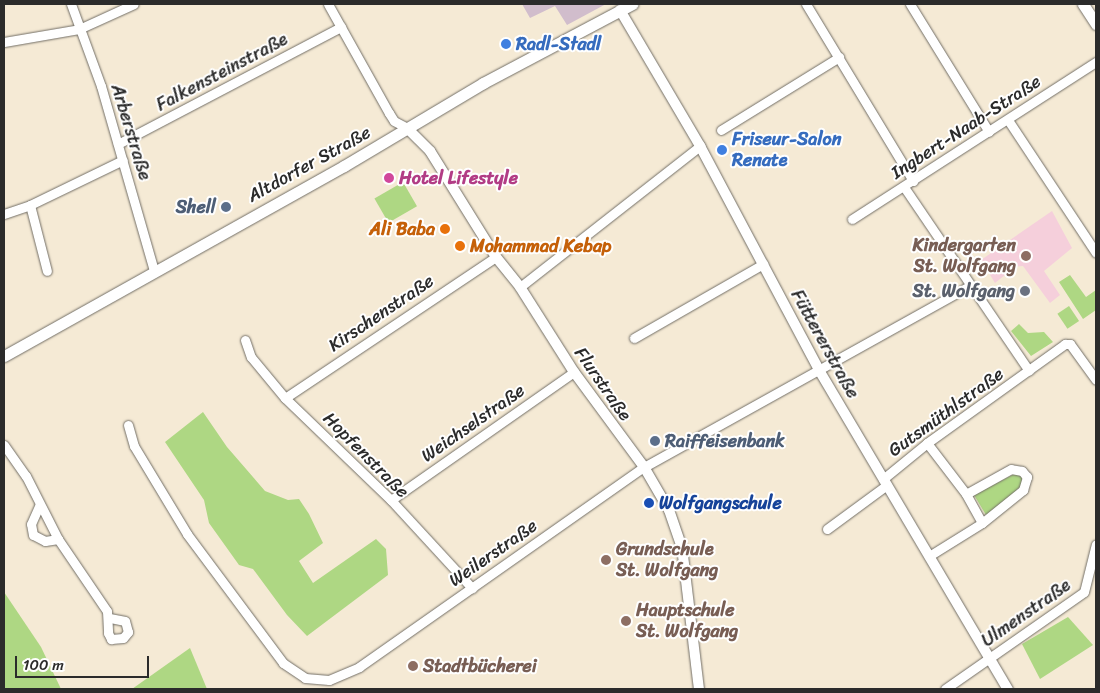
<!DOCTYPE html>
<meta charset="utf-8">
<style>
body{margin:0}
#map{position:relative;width:1100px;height:693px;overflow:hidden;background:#f5ead5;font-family:Sriracha,sans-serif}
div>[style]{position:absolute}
.built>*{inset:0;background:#f5cfdb}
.industrial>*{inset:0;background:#d1bdcc}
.green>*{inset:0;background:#aed783;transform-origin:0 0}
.roads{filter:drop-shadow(0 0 1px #726e66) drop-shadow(0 0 1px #726e66)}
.minor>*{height:9px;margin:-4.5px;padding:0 4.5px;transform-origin:4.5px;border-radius:4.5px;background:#fff}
.tertiary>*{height:10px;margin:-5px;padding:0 5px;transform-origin:5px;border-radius:5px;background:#fff}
.secondary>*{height:11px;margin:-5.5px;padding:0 5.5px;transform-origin:5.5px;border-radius:5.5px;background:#fff}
.dots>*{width:14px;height:14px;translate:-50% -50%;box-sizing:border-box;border:2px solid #fff;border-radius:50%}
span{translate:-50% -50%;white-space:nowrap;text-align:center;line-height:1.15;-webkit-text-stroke:4px #fff;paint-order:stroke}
.shop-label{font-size:18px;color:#366cbe;font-weight:700}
.left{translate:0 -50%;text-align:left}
.street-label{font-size:18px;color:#2b2b2b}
.hotel-label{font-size:18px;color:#b23c85;font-weight:700}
.service-label{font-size:18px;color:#4e5e75;font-weight:700}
.right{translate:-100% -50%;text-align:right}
.food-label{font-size:18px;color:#c56008;font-weight:700}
.education-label{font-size:18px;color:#785e54;font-weight:700}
.worship-label{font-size:18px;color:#5b616d;font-weight:700}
.transit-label{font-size:18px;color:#164399;font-weight:700}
.frame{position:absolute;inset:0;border:5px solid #2b2b2b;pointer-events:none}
.scale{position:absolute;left:15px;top:656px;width:134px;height:22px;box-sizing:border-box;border:2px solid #2b2b2b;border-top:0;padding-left:6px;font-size:15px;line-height:18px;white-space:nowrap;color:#2b2b2b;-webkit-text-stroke:4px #fff;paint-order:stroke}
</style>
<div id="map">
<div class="built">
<i style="clip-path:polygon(1052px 211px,1072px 248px,1044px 271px,1060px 295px,1050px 303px,1023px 266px,1008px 267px,1005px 275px,995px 283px,981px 260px)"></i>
</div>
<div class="industrial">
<i style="clip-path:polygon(522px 4px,606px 4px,567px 25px,555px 6px,530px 18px)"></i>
</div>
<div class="green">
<i style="left:403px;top:182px;width:28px;height:33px;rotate:60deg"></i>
<i style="clip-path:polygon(1070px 275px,1086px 297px,1096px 290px,1096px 310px,1083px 319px,1059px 282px)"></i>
<i style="left:1069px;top:306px;width:18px;height:14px;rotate:56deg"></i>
<i style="clip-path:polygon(1019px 324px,1028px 333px,1044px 332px,1053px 342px,1031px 356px,1011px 331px)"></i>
<i style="clip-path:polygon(203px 412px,227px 447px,265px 491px,288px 500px,299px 499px,309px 514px,323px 543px,299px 561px,313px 583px,376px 539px,386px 549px,388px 575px,307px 636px,287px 615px,253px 569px,239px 565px,209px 523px,204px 500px,165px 442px)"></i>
<i style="clip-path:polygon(1018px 472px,1023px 477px,1021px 487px,986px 515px,974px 495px)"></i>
<i style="clip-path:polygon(4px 592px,41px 647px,61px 689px,4px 689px)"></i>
<i style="clip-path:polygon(1068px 617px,1093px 645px,1040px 679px,1022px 644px)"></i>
<i style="clip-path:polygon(190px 648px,207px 689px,132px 689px)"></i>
</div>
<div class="roads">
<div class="minor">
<i style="left:71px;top:4px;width:87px;rotate:69.9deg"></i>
<i style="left:101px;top:86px;width:192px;rotate:74deg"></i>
<i style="left:328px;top:4px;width:125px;rotate:60.8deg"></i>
<i style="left:389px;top:113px;width:9px;rotate:58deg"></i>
<i style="left:394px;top:121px;width:15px;rotate:28deg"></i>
<i style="left:806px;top:4px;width:207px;rotate:58.8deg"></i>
<i style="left:910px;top:4px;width:150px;rotate:58.3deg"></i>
<i style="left:4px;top:42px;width:76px;rotate:-9.8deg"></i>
<i style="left:79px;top:29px;width:60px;rotate:-24.4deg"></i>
<i style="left:1008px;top:120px;width:159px;rotate:56.5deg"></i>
<i style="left:721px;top:130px;width:139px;rotate:-31.7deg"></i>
<i style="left:118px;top:144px;width:252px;rotate:-27.7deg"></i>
<i style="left:904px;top:187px;width:222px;rotate:55.8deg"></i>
<i style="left:30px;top:205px;width:68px;rotate:75.6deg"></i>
<i style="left:4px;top:214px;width:28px;rotate:-19deg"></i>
<i style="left:30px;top:205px;width:103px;rotate:-25.8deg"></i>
<i style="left:852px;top:219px;width:290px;rotate:-32.8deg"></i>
<i style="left:520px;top:287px;width:229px;rotate:-38.1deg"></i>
<i style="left:634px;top:338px;width:149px;rotate:-29.8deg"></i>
<i style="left:245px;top:340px;width:18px;rotate:71deg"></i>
<i style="left:251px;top:357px;width:53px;rotate:50.3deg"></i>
<i style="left:285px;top:398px;width:147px;rotate:43.9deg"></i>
<i style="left:391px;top:500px;width:120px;rotate:47.4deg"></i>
<i style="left:285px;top:398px;width:254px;rotate:-33.8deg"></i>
<i style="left:128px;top:425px;width:22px;rotate:74deg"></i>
<i style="left:134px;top:446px;width:103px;rotate:58.9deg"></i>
<i style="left:187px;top:534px;width:161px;rotate:53.3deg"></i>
<i style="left:283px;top:663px;width:27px;rotate:34deg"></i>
<i style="left:305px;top:678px;width:24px;rotate:5deg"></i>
<i style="left:329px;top:680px;width:33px;rotate:-23deg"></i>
<i style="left:359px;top:667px;width:348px;rotate:-35.1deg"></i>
<i style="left:644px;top:467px;width:372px;rotate:-29.1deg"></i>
<i style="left:927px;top:443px;width:64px;rotate:52.6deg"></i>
<i style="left:966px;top:494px;width:33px;rotate:61deg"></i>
<i style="left:982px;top:523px;width:53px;rotate:-38.8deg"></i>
<i style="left:1023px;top:490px;width:14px;rotate:-73deg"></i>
<i style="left:1027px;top:477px;width:8px;rotate:-130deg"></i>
<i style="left:1022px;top:471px;width:11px;rotate:-170deg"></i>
<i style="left:1011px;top:469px;width:51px;rotate:150.9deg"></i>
<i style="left:4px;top:445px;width:38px;rotate:55deg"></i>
<i style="left:26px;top:476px;width:71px;rotate:63.1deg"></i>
<i style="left:58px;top:539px;width:13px;rotate:171deg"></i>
<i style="left:45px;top:541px;width:13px;rotate:-153deg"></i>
<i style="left:33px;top:535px;width:11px;rotate:-100deg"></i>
<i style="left:31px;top:524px;width:20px;rotate:-66deg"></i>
<i style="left:883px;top:479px;width:57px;rotate:-39.3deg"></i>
<i style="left:927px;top:443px;width:170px;rotate:-35.7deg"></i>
<i style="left:1065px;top:344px;width:5px"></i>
<i style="left:1070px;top:344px;width:44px;rotate:54.2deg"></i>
<i style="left:391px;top:500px;width:223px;rotate:-35deg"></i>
<i style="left:827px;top:529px;width:74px;rotate:-36.3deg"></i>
<i style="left:58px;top:539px;width:87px;rotate:55.8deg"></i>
<i style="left:107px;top:611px;width:22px;rotate:87deg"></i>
<i style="left:108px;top:633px;width:7px;rotate:63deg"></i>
<i style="left:111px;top:639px;width:12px;rotate:-5deg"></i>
<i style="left:123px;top:638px;width:8px;rotate:-50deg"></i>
<i style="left:128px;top:632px;width:11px;rotate:-105deg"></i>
<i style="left:125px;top:621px;width:16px;rotate:-169deg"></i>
<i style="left:929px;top:556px;width:62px;rotate:-31.9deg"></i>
<i style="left:945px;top:689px;width:169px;rotate:-34.9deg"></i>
<i style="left:1084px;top:592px;width:49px;rotate:-76deg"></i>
</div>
<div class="tertiary">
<i style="left:620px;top:10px;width:158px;rotate:59.5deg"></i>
<i style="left:700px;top:146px;width:254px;rotate:62deg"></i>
<i style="left:819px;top:370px;width:371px;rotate:59.4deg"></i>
<i style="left:407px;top:128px;width:33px;rotate:45deg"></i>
<i style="left:430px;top:151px;width:125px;rotate:58.1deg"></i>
<i style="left:496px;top:257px;width:38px;rotate:51deg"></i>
<i style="left:520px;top:287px;width:101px;rotate:57.6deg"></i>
<i style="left:574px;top:372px;width:118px;rotate:53.6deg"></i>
<i style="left:644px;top:467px;width:50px;rotate:59.8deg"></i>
<i style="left:669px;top:510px;width:39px;rotate:71deg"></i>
<i style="left:682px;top:547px;width:143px;rotate:83.2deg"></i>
</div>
<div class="secondary">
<i style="left:1083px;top:4px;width:24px;rotate:57deg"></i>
<i style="left:4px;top:356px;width:389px;rotate:-29.2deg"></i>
<i style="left:344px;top:166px;width:162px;rotate:-30.8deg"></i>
<i style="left:483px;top:83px;width:169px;rotate:-27.9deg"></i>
</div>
</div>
<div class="dots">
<i style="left:506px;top:44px;background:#3f7fe0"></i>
<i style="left:722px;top:150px;background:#3f7fe0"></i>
<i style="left:389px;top:178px;background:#d1479c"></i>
<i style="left:226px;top:207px;background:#5c6f8a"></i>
<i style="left:445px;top:229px;background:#e8710a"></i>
<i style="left:460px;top:246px;background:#e8710a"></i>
<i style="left:1026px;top:256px;background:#8d6e63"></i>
<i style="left:1025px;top:291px;background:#6b7280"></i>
<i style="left:655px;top:441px;background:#5c6f8a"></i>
<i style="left:649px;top:503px;background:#1a4fb4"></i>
<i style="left:606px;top:560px;background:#8d6e63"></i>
<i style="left:626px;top:621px;background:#8d6e63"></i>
<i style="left:413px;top:666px;background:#8d6e63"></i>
</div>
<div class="shop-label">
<span class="left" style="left:516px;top:44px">Radl-Stadl</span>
<span class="left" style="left:732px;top:150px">Friseur-Salon<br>Renate</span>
</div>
<div class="street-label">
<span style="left:222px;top:72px;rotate:-28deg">Falkensteinstraße</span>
<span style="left:966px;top:127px;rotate:-33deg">Ingbert-Naab-Straße</span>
<span style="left:131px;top:132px;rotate:73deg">Arberstraße</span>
<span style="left:309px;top:164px;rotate:-29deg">Altdorfer Straße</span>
<span style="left:381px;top:313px;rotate:-34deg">Kirschenstraße</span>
<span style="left:825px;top:344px;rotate:61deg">Füttererstraße</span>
<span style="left:603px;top:384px;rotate:55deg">Flurstraße</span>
<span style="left:946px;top:412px;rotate:-36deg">Gutsmüthlstraße</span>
<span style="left:473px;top:423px;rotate:-35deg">Weichselstraße</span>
<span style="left:366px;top:455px;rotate:45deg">Hopfenstraße</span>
<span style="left:493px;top:553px;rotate:-35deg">Weilerstraße</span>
<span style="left:1026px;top:613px;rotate:-35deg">Ulmenstraße</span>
</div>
<div class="hotel-label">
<span class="left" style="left:399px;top:178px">Hotel Lifestyle</span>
</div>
<div class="service-label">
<span class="right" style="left:216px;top:207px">Shell</span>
<span class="left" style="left:665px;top:441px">Raiffeisenbank</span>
</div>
<div class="food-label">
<span class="right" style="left:435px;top:229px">Ali Baba</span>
<span class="left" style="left:470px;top:246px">Mohammad Kebap</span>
</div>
<div class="education-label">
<span class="right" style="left:1016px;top:256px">Kindergarten<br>St. Wolfgang</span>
<span class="left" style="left:616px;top:560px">Grundschule<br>St. Wolfgang</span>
<span class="left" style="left:636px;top:621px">Hauptschule<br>St. Wolfgang</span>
<span class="left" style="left:423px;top:666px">Stadtbücherei</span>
</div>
<div class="worship-label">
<span class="right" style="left:1015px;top:291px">St. Wolfgang</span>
</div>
<div class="transit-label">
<span class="left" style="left:659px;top:503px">Wolfgangschule</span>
</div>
<div class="frame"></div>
<div class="scale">100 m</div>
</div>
